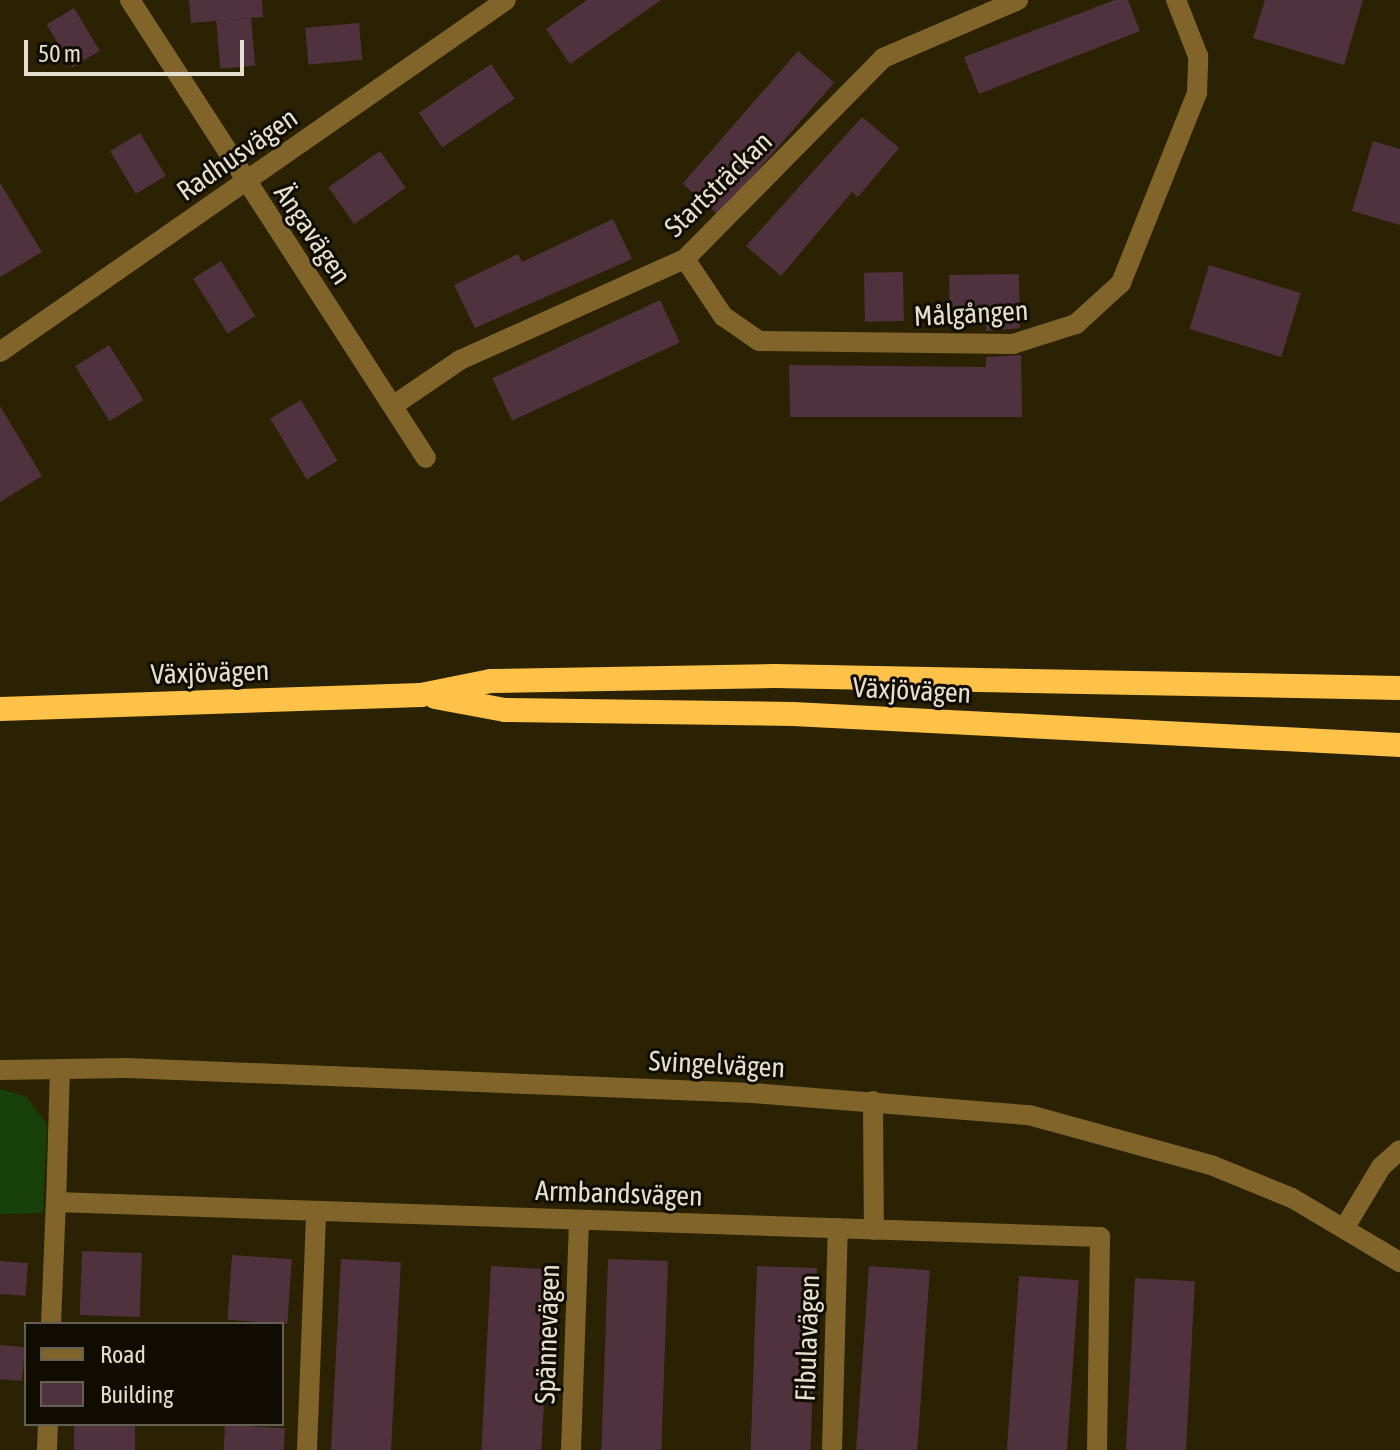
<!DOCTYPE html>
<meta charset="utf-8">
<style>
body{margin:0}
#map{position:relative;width:1400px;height:1450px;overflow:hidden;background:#2a2203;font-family:"Asap Condensed",sans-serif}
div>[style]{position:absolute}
.green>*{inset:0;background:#18400a}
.building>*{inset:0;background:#50313e;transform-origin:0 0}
.minor>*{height:20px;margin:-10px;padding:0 10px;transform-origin:10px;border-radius:10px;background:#81642a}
.highway>*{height:24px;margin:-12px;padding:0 12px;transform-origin:12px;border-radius:12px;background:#fdc247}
span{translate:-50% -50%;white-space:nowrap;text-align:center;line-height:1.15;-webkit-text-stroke:6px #100c02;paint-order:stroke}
.street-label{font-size:28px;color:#e4dfce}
.legend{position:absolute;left:24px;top:1322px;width:260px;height:104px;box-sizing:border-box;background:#100c02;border:2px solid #656054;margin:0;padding:10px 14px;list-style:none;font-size:24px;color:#e4dfce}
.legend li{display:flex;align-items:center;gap:16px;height:40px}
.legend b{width:40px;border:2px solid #656054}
.scale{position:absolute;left:24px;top:40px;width:220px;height:36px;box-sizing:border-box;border:4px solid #e4dfce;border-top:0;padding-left:10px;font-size:24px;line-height:28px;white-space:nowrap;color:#e4dfce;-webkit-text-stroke:6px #100c02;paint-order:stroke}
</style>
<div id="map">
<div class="green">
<i style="clip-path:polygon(0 1089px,27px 1097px,47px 1125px,43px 1213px,0 1214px)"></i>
</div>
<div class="building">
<i style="clip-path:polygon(189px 0,262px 0,263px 17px,191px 23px)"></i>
<i style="clip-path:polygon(587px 0,661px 0,570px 64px,546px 29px)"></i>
<i style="clip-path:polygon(1115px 0,1128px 0,1140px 31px,979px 94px,964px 57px)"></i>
<i style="clip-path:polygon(1265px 0,1363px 0,1344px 65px,1253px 38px)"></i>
<i style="left:74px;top:8px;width:50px;height:32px;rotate:59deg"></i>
<i style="left:251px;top:18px;width:48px;height:35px;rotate:85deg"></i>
<i style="left:359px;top:23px;width:37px;height:54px;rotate:85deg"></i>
<i style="left:798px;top:51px;width:48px;height:176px;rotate:41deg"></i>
<i style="left:491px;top:64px;width:42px;height:87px;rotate:56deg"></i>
<i style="clip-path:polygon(862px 117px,899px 148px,858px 197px,852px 192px,781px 276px,746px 246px)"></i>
<i style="left:140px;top:133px;width:50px;height:35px;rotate:59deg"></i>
<i style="clip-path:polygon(1373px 141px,1400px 149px,1400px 225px,1352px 211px)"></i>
<i style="left:380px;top:151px;width:45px;height:63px;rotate:55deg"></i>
<i style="clip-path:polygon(0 183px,42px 252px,0 277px)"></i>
<i style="clip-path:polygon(613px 219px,632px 259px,475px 328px,454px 285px,518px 254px,522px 262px)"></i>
<i style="left:221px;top:261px;width:65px;height:33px;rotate:58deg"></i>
<i style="left:1209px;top:265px;width:96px;height:67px;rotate:17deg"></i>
<i style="left:903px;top:272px;width:49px;height:39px;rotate:89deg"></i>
<i style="clip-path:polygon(1019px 274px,1020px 328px,986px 331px,986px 323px,950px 323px,949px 275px)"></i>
<i style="left:660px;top:300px;width:47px;height:185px;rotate:65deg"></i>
<i style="left:109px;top:345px;width:65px;height:40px;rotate:58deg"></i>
<i style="clip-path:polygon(1021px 355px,1022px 417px,790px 417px,789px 365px,986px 367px,986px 357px)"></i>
<i style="left:301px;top:400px;width:71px;height:36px;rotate:59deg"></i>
<i style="clip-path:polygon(0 406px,42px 476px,0 502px)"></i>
<i style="left:82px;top:1251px;width:60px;height:64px;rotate:2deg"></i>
<i style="left:232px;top:1255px;width:60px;height:65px;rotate:4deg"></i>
<i style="left:341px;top:1259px;width:60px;height:191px;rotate:3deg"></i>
<i style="left:608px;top:1259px;width:60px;height:191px;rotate:2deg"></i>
<i style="left:0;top:1261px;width:28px;height:33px;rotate:4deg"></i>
<i style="left:491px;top:1266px;width:60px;height:184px;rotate:3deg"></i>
<i style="left:757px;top:1266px;width:60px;height:184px;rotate:2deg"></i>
<i style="left:869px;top:1266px;width:61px;height:184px;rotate:4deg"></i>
<i style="left:1019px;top:1276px;width:60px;height:174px;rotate:4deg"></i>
<i style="left:1135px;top:1278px;width:60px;height:172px;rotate:3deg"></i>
<i style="left:0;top:1345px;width:25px;height:34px;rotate:5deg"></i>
<i style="left:74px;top:1424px;width:61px;height:26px"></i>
<i style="left:225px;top:1425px;width:60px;height:25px;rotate:3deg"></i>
</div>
<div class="minor">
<i style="left:130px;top:0;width:545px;rotate:57.13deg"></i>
<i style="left:685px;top:259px;width:69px;rotate:56.3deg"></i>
<i style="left:723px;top:316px;width:44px;rotate:34.8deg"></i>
<i style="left:759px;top:341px;width:254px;rotate:0.7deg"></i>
<i style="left:1013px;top:344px;width:66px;rotate:-17.6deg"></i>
<i style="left:1076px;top:324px;width:61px;rotate:-42.3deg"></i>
<i style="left:1121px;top:283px;width:205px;rotate:-68.2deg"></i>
<i style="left:1197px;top:93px;width:37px;rotate:-88deg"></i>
<i style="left:1198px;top:56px;width:60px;rotate:-111.4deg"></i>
<i style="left:0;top:352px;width:616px;rotate:-34.82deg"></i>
<i style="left:394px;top:405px;width:80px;rotate:-34.3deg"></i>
<i style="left:460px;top:360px;width:247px;rotate:-24.2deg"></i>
<i style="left:685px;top:259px;width:282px;rotate:-45.4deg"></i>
<i style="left:883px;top:58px;width:147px;rotate:-23.2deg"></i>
<i style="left:60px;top:1069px;width:133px;rotate:91.7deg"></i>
<i style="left:56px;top:1202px;width:1045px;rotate:1.92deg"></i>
<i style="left:1100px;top:1237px;width:213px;rotate:90.8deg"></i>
<i style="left:0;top:1070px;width:127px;rotate:-0.9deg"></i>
<i style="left:127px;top:1068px;width:626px;rotate:2.29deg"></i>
<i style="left:753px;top:1093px;width:277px;rotate:4.6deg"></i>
<i style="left:1029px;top:1115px;width:189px;rotate:15.4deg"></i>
<i style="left:1211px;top:1165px;width:87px;rotate:22.2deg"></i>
<i style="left:1292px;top:1198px;width:126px;rotate:30.7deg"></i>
<i style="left:873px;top:1101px;width:129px;rotate:89.6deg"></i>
<i style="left:1345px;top:1227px;width:70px;rotate:-59deg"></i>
<i style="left:1381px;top:1167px;width:25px;rotate:-42deg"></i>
<i style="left:51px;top:1324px;width:122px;rotate:-87.7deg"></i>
<i style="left:47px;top:1450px;width:26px;rotate:-88deg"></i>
<i style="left:307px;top:1450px;width:239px;rotate:-87.8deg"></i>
<i style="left:571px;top:1450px;width:230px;rotate:-88deg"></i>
<i style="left:832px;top:1450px;width:222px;rotate:-88.5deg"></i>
</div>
<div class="highway">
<i style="left:435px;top:697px;width:71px;rotate:10.5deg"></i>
<i style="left:505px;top:710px;width:288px;rotate:0.8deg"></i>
<i style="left:793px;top:714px;width:608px;rotate:2.92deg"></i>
<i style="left:0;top:709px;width:421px;rotate:-1.9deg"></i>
<i style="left:421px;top:695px;width:71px;rotate:-11.3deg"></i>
<i style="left:491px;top:681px;width:284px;rotate:-1deg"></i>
<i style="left:775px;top:676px;width:625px;rotate:1.1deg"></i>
</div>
<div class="street-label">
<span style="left:237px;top:154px;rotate:-35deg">Radhusvägen</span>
<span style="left:718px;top:184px;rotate:-44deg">Startsträckan</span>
<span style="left:313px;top:234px;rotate:56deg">Ängavägen</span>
<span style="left:971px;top:313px;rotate:-3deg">Målgången</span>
<span style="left:210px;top:672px;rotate:-2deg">Växjövägen</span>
<span style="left:912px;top:690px;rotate:3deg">Växjövägen</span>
<span style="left:717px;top:1064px;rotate:3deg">Svingelvägen</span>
<span style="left:619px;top:1193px;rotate:2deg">Armbandsvägen</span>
<span style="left:547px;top:1334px;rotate:-88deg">Spännevägen</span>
<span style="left:807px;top:1338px;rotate:-88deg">Fibulavägen</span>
</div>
<ul class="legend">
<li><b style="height:10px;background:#81642a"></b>Road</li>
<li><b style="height:22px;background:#50313e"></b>Building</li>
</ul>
<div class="scale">50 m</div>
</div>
